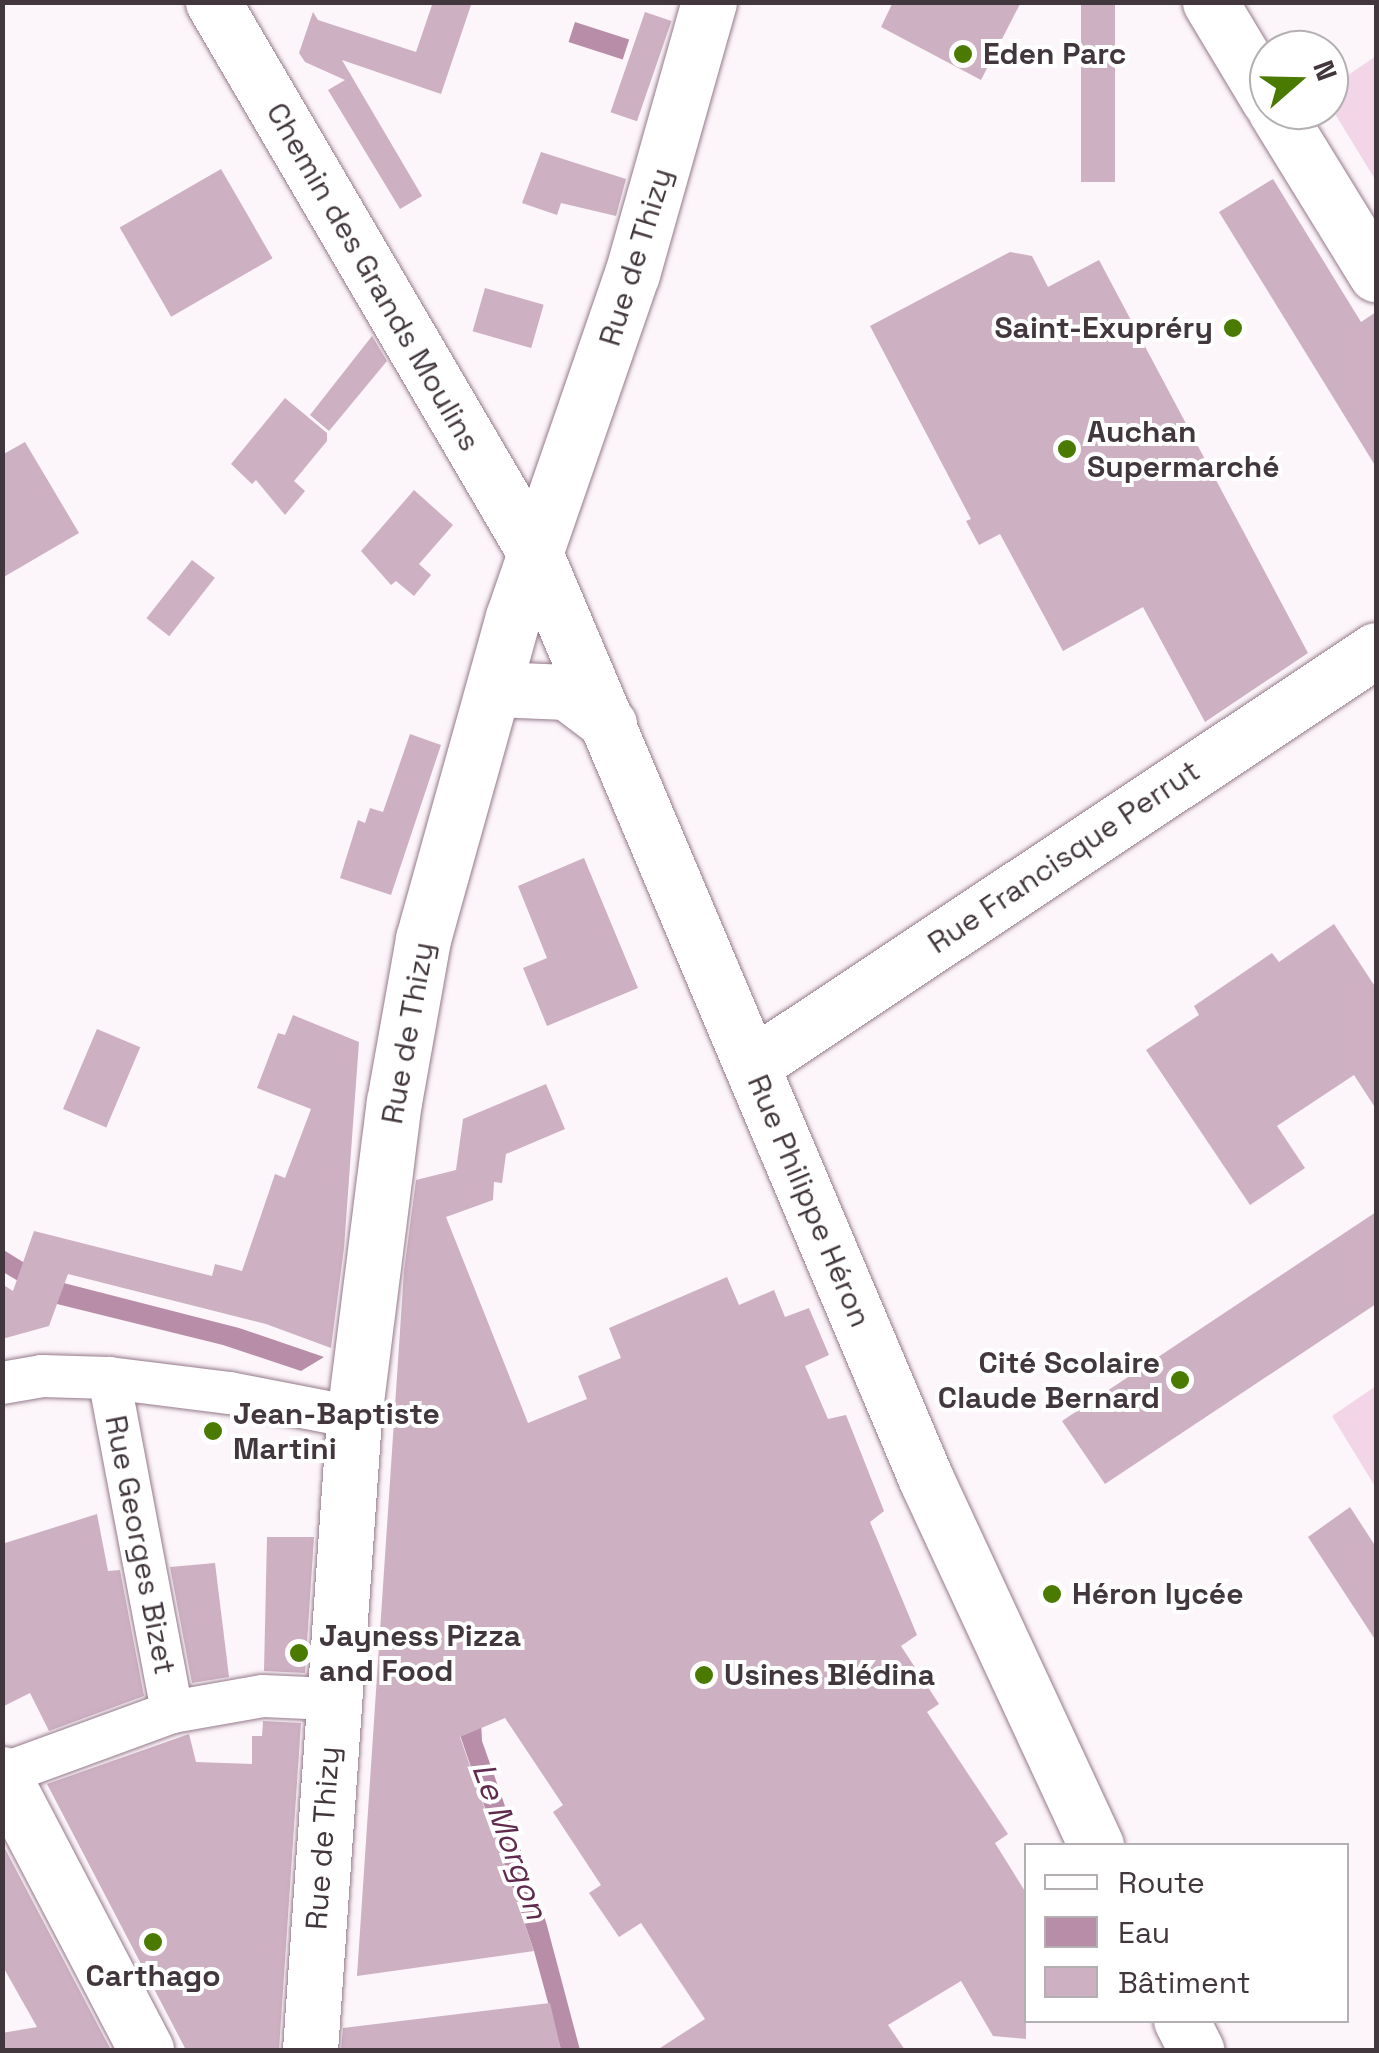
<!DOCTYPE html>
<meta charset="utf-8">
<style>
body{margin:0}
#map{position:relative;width:1379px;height:2053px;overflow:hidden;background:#fcf5f9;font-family:"Space Grotesk",sans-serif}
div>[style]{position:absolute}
.green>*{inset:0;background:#f2d5e7}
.water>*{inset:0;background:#b88da7;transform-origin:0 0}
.building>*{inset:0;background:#cdb0c2;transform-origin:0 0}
.roads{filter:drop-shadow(0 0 2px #957a8b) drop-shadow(0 0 2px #957a8b)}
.street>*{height:42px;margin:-21px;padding:0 21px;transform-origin:21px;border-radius:21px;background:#fff}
.secondary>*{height:55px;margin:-27.5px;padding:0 27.5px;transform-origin:27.5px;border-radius:27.5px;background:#fff}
.dots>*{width:28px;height:28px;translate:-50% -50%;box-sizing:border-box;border:5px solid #fff;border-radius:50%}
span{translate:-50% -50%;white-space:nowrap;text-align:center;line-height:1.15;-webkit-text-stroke:8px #fff;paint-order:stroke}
.poi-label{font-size:30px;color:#43373e;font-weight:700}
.left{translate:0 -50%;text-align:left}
.right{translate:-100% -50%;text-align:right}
.street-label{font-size:30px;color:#43373e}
.water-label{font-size:32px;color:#602a4f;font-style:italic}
.frame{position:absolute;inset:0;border:5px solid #43373e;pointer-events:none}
.legend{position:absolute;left:1024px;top:1843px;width:325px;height:180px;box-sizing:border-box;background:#fff;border:2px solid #b4afb2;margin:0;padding:12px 18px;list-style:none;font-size:30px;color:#43373e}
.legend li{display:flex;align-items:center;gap:20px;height:50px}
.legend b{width:50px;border:2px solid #b4afb2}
.north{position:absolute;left:1249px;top:30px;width:100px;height:100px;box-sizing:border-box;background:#fff;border:2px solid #b4afb2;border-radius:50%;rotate:70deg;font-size:28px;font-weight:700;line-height:40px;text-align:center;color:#43373e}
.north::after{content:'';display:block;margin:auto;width:35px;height:45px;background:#4a7a00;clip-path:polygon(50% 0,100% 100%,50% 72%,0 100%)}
</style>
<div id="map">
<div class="green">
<i style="clip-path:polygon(1376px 56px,1376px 181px,1329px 104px,1329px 88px)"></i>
<i style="clip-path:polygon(1376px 1386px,1376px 1488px,1332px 1416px)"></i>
</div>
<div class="water">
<i style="left:575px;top:22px;width:57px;height:21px;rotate:18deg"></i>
<i style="clip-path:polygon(2px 1249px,52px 1280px,239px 1328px,324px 1357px,301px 1371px,223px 1345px,57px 1304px,3px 1272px)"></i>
<i style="clip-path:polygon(480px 1704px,482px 1741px,546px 1922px,580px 2050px,561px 2050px,534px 1951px,460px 1735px)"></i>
</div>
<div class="building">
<i style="clip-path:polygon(433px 2px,472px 2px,441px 94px,342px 60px,422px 196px,400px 209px,328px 90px,345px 80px,305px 62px,299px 53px,313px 12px,318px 20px,416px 52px)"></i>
<i style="clip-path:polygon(893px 2px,1021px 2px,981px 80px,881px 27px)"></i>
<i style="left:1081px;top:2px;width:34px;height:180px"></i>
<i style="left:645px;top:12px;width:28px;height:106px;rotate:19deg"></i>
<i style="clip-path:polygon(541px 152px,626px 179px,616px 216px,561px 203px,557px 215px,522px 203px)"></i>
<i style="left:221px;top:169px;width:103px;height:117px;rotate:60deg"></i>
<i style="clip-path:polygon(1273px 179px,1361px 322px,1376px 312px,1376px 467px,1219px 212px)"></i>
<i style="clip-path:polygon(1010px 252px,1032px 256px,1048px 287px,1099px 260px,1308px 653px,1205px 722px,1143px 607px,1063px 651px,1000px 534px,979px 545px,966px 521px,971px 519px,870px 326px)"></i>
<i style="left:485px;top:288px;width:61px;height:45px;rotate:16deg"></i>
<i style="clip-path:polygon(372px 336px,387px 361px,329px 431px,310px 415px)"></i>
<i style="clip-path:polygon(285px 398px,327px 433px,327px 441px,294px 481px,305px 491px,285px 515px,256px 480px,252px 484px,231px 464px)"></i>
<i style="clip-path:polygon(25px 442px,79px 533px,2px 578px,2px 455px)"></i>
<i style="clip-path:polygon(414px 490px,453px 525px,419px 564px,431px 575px,414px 596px,396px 581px,391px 585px,361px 551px)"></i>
<i style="left:192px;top:560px;width:29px;height:74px;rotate:38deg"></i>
<i style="clip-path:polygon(410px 734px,441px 745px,391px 895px,340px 878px,358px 820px,365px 823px,370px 808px,383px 812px)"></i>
<i style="clip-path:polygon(584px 858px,638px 988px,547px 1026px,523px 968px,547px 958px,518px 886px)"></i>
<i style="clip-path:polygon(1334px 924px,1376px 988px,1376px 1109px,1354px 1075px,1277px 1126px,1305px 1168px,1250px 1205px,1146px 1050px,1199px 1015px,1194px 1006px,1272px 953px,1279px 962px)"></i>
<i style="clip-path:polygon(293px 1015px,359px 1042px,344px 1248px,331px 1348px,266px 1324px,68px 1274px,49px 1326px,2px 1339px,2px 1284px,13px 1291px,34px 1231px,212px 1276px,215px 1264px,242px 1271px,275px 1174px,285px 1178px,311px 1109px,257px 1088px,278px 1033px,285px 1035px)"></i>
<i style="left:97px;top:1029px;width:47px;height:87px;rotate:23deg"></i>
<i style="clip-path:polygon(546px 1084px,565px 1129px,506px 1154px,502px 1183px,494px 1182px,493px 1200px,446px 1217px,528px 1423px,587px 1399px,578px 1376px,621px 1358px,609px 1328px,727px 1277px,739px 1305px,774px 1290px,785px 1317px,809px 1308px,829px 1355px,805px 1366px,828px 1419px,846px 1415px,884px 1511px,870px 1522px,917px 1635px,901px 1646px,939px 1704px,927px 1712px,1008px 1834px,995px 1843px,1026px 1893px,1026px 2039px,993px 2036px,961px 1981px,888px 2025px,905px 2050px,657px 2050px,705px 2019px,641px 1923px,619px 1937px,589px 1893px,601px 1885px,553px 1812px,563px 1805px,505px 1718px,460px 1737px,534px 1951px,357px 1976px,404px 1271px,416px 1180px,456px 1170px,463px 1119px)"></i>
<i style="clip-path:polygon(1376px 1212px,1376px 1304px,1105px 1484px,1062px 1421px)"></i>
<i style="clip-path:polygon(1350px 1507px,1376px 1547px,1376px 1641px,1308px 1537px)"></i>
<i style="clip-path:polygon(97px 1514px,108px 1571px,120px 1570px,144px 1696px,49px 1731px,30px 1693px,2px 1707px,2px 1544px)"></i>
<i style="clip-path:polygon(267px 1537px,314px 1537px,305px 1673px,264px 1671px)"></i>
<i style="clip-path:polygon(215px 1563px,229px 1677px,192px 1683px,170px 1567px)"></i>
<i style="clip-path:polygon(263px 1721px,301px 1723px,279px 2050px,186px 2050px,47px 1784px,189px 1734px,196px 1762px,252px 1764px,252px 1736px,262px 1736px)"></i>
<i style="clip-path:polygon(2px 1843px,111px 2050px,2px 2050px,2px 2033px,37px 2027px,2px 1965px)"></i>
<i style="clip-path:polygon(550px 2003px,561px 2050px,341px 2050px,343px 2028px)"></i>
</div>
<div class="roads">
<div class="street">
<i style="left:109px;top:1378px;width:340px;rotate:79.3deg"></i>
<i style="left:2px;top:1383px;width:41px;rotate:-9.9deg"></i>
<i style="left:42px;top:1376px;width:67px;rotate:1.7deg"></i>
<i style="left:109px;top:1378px;width:122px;rotate:7.1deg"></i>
<i style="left:230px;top:1393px;width:126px;rotate:11deg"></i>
<i style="left:3px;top:1774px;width:180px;rotate:-20.1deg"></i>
<i style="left:172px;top:1712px;width:92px;rotate:-10deg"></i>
<i style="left:263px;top:1696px;width:68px;rotate:2.5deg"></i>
</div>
<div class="secondary">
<i style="left:213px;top:2px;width:636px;rotate:59.69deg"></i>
<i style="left:534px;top:551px;width:1007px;rotate:67.1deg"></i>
<i style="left:926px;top:1479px;width:404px;rotate:65.1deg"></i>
<i style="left:1210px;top:2px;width:114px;rotate:59deg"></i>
<i style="left:1275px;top:110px;width:193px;rotate:58.4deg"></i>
<i style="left:495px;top:689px;width:72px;rotate:2.4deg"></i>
<i style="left:567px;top:692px;width:53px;rotate:37.3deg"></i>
<i style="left:752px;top:1065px;width:749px;rotate:-33.63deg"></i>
<i style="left:2px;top:1774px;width:311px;rotate:62.4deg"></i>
<i style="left:1181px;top:2020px;width:34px;rotate:63deg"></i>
<i style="left:310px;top:2050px;width:635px;rotate:-86.02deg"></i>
<i style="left:354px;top:1417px;width:318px;rotate:-82.8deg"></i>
<i style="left:394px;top:1102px;width:166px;rotate:-79.9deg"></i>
<i style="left:423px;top:939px;width:334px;rotate:-74.4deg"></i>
<i style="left:513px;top:617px;width:363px;rotate:-70.9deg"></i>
<i style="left:632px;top:274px;width:283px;rotate:-74.2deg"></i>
</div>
</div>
<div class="dots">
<i style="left:963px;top:54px;background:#4a7a00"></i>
<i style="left:1233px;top:328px;background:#4a7a00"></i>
<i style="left:1067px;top:449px;background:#4a7a00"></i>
<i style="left:1180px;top:1380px;background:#4a7a00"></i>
<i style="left:213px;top:1431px;background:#4a7a00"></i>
<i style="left:1052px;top:1594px;background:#4a7a00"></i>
<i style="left:299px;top:1653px;background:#4a7a00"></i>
<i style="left:704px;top:1675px;background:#4a7a00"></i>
<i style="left:153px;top:1942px;background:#4a7a00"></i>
</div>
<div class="poi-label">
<span class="left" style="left:983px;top:54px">Eden Parc</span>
<span class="right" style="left:1213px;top:328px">Saint-Exupréry</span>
<span class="left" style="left:1087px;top:449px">Auchan<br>Supermarché</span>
<span class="right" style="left:1160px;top:1380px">Cité Scolaire<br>Claude Bernard</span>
<span class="left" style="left:233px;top:1431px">Jean-Baptiste<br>Martini</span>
<span class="left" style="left:1072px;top:1594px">Héron lycée</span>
<span class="left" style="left:319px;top:1653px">Jayness Pizza<br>and Food</span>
<span class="left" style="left:724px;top:1675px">Usines Blédina</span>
<span style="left:153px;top:1976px">Carthago</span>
</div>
<div class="street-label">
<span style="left:636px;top:257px;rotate:-73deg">Rue de Thizy</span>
<span style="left:373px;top:277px;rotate:60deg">Chemin des Grands Moulins</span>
<span style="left:1064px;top:857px;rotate:-34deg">Rue Francisque Perrut</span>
<span style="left:408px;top:1033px;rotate:-80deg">Rue de Thizy</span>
<span style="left:809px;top:1201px;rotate:67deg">Rue Philippe Héron</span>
<span style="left:140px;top:1545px;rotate:79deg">Rue Georges Bizet</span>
<span style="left:323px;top:1838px;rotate:-86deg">Rue de Thizy</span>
</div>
<div class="water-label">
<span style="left:510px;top:1841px;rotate:70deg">Le Morgon</span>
</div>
<div class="frame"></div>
<ul class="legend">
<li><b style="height:12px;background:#fff"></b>Route</li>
<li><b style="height:28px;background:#b88da7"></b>Eau</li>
<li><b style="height:28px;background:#cdb0c2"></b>Bâtiment</li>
</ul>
<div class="north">N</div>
</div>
